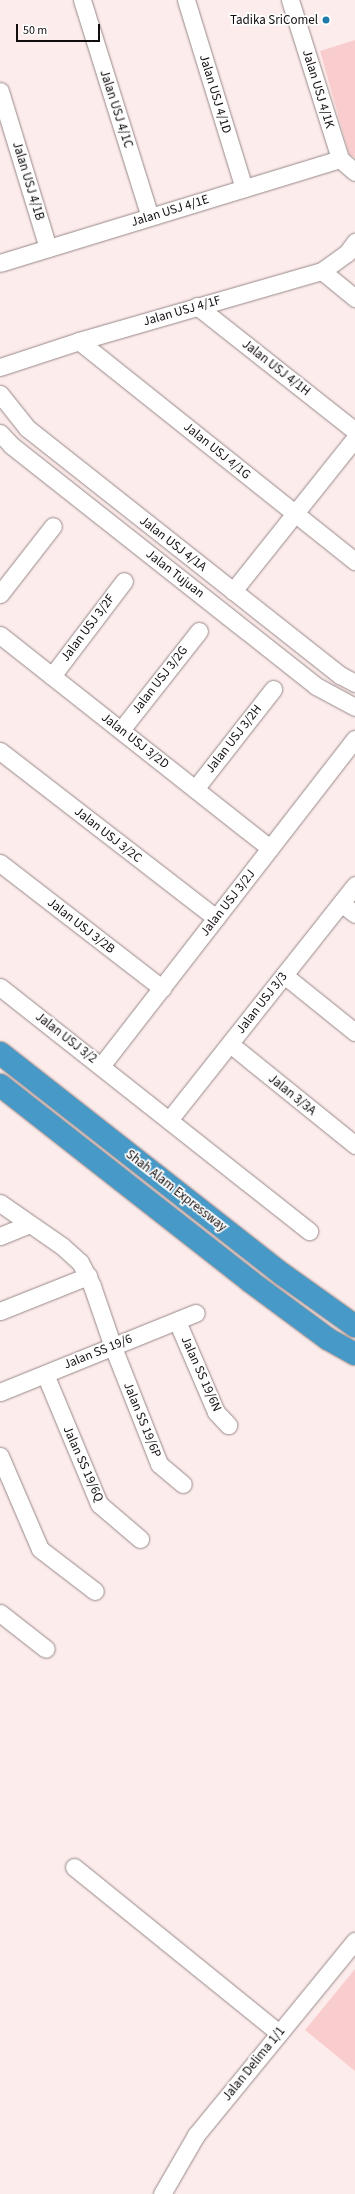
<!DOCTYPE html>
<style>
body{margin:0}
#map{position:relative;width:355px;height:2194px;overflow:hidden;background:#fdecec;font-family:"Source Sans 3",sans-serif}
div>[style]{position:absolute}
.green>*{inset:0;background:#f9cdcd}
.roads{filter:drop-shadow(0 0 1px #978888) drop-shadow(0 0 1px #978888)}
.minor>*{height:17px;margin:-8.5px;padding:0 8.5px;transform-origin:8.5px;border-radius:8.5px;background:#fff}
.highway>*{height:22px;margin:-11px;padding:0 11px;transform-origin:11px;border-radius:11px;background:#4799c7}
.dots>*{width:11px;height:11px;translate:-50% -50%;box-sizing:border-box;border:2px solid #fefefe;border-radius:50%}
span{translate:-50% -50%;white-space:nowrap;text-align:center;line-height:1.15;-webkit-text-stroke:3.5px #fefefe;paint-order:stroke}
.poi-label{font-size:13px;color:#130e0e}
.right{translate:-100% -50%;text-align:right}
.street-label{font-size:13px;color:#130e0e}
.scale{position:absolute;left:16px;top:24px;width:84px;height:18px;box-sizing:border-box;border:2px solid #130e0e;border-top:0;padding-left:5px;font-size:12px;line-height:14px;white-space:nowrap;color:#130e0e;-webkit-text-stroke:3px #fefefe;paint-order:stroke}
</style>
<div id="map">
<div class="green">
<i style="clip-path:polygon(355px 40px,355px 158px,349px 154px,320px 51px)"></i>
<i style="clip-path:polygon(355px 1969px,355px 2071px,305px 2030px)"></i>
</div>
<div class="roads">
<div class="minor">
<i style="left:82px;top:0;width:227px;rotate:72.6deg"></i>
<i style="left:186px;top:0;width:197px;rotate:72.9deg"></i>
<i style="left:290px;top:0;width:167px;rotate:72.5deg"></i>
<i style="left:340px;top:159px;width:20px;rotate:41deg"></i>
<i style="left:0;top:91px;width:164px;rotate:73deg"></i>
<i style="left:0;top:263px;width:356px;rotate:-17deg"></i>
<i style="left:322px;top:271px;width:43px;rotate:39.3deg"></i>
<i style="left:197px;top:306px;width:201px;rotate:38.3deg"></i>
<i style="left:79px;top:341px;width:353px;rotate:38.6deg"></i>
<i style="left:0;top:367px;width:83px;rotate:-18.2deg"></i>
<i style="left:79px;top:341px;width:253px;rotate:-16.1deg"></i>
<i style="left:322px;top:271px;width:31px;rotate:-36deg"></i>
<i style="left:347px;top:253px;width:14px;rotate:-54deg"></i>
<i style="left:0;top:394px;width:43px;rotate:51.5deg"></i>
<i style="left:27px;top:428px;width:399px;rotate:38.3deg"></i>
<i style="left:340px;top:675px;width:17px;rotate:28deg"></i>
<i style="left:0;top:433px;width:16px;rotate:47deg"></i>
<i style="left:11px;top:445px;width:389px;rotate:38.3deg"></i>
<i style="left:316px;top:686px;width:44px;rotate:28.3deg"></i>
<i style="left:233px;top:591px;width:196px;rotate:-51.4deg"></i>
<i style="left:0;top:594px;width:86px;rotate:-52.1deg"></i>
<i style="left:0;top:635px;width:344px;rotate:38.3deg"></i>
<i style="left:52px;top:676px;width:119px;rotate:-52.8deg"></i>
<i style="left:121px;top:730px;width:126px;rotate:-51.8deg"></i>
<i style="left:0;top:751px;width:273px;rotate:37.7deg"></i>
<i style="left:195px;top:789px;width:127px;rotate:-52deg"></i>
<i style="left:0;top:863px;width:205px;rotate:37.7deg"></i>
<i style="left:341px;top:903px;width:18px;rotate:38deg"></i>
<i style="left:284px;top:975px;width:91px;rotate:38.8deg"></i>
<i style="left:0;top:987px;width:394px;rotate:38.3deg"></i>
<i style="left:230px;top:1044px;width:161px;rotate:38.9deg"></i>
<i style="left:101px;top:1066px;width:414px;rotate:-52.2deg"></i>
<i style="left:169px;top:1120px;width:300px;rotate:-51.6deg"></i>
<i style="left:0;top:1203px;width:75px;rotate:34.7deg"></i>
<i style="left:62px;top:1246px;width:24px;rotate:42deg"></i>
<i style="left:80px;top:1262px;width:27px;rotate:63deg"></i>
<i style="left:92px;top:1286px;width:65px;rotate:71deg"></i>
<i style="left:113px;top:1347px;width:126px;rotate:68.5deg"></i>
<i style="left:159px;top:1464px;width:31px;rotate:40deg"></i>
<i style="left:0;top:1236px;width:31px;rotate:-22deg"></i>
<i style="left:0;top:1311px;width:95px;rotate:-21.7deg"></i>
<i style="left:177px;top:1321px;width:99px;rotate:66.8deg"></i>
<i style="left:216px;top:1412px;width:18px;rotate:47deg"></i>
<i style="left:45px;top:1374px;width:141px;rotate:67.4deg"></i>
<i style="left:99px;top:1504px;width:54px;rotate:40.5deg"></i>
<i style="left:0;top:1392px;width:211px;rotate:-22deg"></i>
<i style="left:0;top:1456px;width:101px;rotate:66.7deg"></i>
<i style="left:40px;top:1549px;width:69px;rotate:37.4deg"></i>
<i style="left:0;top:1613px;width:58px;rotate:38deg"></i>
<i style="left:74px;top:1867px;width:264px;rotate:39deg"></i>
<i style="left:162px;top:2194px;width:68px;rotate:-60deg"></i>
<i style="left:196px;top:2135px;width:251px;rotate:-50.7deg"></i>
</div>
<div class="highway">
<i style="left:0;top:1053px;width:358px;rotate:38.1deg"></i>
<i style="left:282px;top:1274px;width:90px;rotate:35.5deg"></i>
<i style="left:0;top:1085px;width:319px;rotate:38.1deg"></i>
<i style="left:251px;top:1282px;width:96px;rotate:36.5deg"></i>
<i style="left:328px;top:1339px;width:31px;rotate:29deg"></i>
</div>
</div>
<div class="dots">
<i style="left:326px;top:20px;background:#1f7ba9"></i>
</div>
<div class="poi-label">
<span class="right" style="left:318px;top:20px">Tadika SriComel</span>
</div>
<div class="street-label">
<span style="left:318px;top:89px;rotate:73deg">Jalan USJ 4/1K</span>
<span style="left:215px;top:94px;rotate:73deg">Jalan USJ 4/1D</span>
<span style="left:116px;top:109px;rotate:72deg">Jalan USJ 4/1C</span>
<span style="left:28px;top:181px;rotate:73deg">Jalan USJ 4/1B</span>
<span style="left:170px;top:211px;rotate:-17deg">Jalan USJ 4/1E</span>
<span style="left:182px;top:311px;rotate:-16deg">Jalan USJ 4/1F</span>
<span style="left:276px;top:368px;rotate:38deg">Jalan USJ 4/1H</span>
<span style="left:217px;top:451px;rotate:39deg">Jalan USJ 4/1G</span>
<span style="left:173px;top:544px;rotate:38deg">Jalan USJ 4/1A</span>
<span style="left:175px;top:574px;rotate:38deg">Jalan Tujuan</span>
<span style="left:88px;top:628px;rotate:-53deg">Jalan USJ 3/2F</span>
<span style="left:160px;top:680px;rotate:-52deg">Jalan USJ 3/2G</span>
<span style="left:234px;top:739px;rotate:-52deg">Jalan USJ 3/2H</span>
<span style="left:135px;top:741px;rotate:38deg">Jalan USJ 3/2D</span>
<span style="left:108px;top:835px;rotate:38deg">Jalan USJ 3/2C</span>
<span style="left:228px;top:903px;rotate:-52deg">Jalan USJ 3/2J</span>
<span style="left:81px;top:926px;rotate:38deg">Jalan USJ 3/2B</span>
<span style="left:262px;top:1003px;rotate:-52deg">Jalan USJ 3/3</span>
<span style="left:66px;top:1038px;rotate:38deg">Jalan USJ 3/2</span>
<span style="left:292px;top:1095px;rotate:39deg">Jalan 3/3A</span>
<span style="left:176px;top:1191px;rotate:38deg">Shah Alam Expressway</span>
<span style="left:98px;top:1352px;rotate:-22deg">Jalan SS 19/6</span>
<span style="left:201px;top:1374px;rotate:66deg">Jalan SS 19/6N</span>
<span style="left:142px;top:1420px;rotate:68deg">Jalan SS 19/6P</span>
<span style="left:83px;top:1464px;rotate:66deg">Jalan SS 19/6Q</span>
<span style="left:254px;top:2064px;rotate:-51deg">Jalan Delima 1/1</span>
</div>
<div class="scale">50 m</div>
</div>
